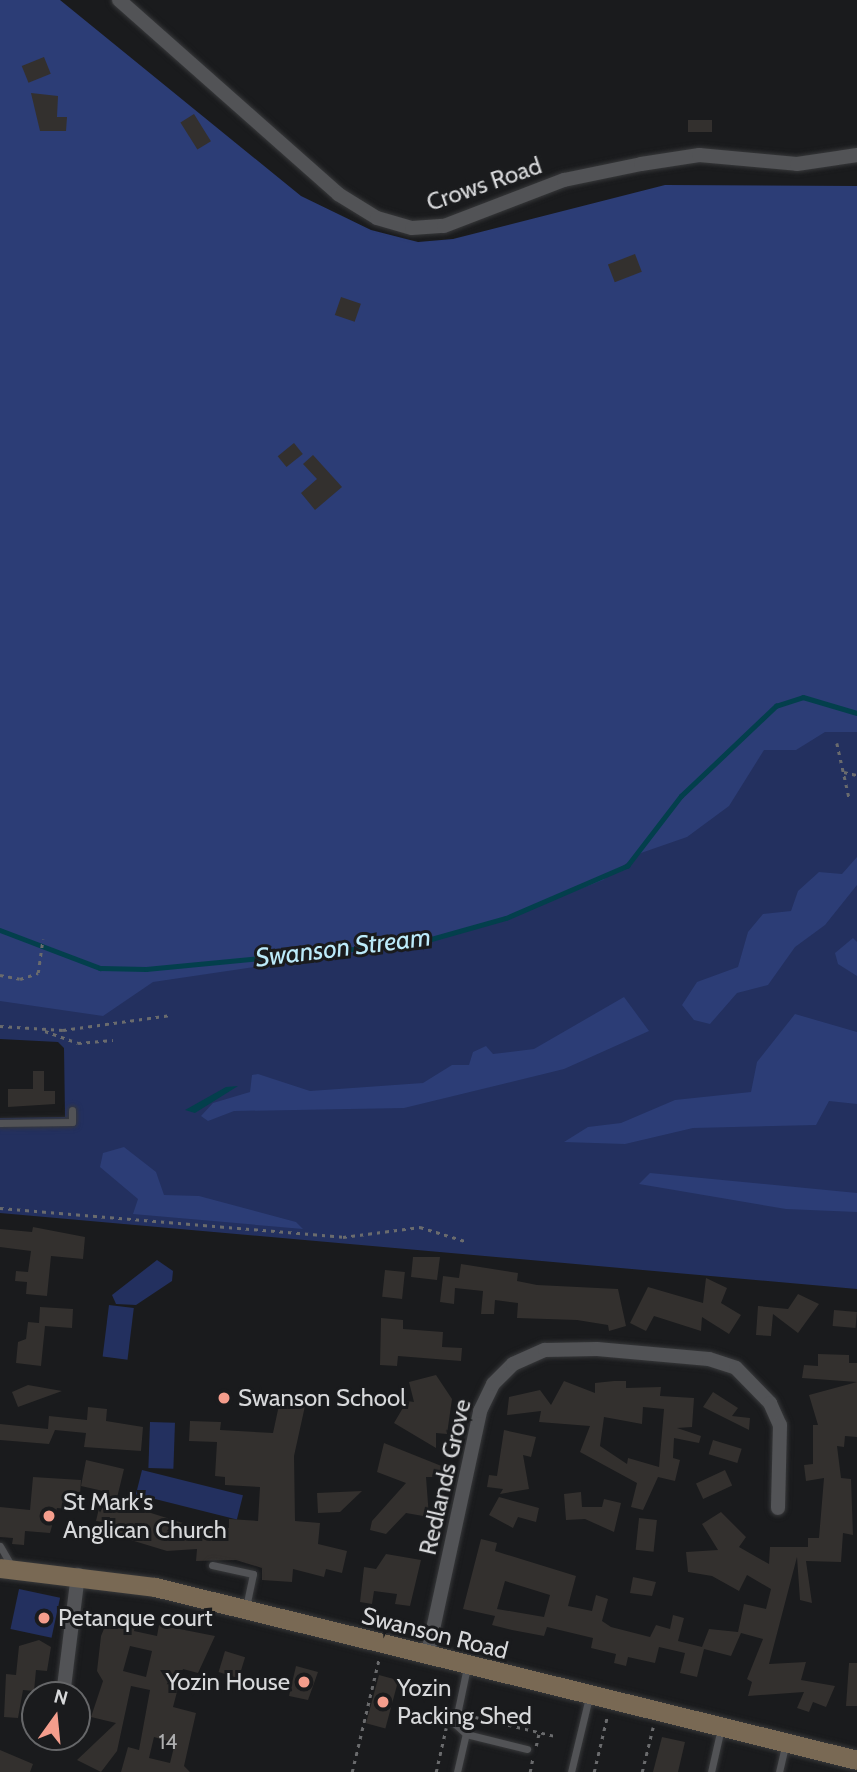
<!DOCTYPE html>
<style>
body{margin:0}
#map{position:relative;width:857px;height:1772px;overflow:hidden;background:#1a1b1d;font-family:Cabin,sans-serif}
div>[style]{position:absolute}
.green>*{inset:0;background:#23305f;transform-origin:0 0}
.forest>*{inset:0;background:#2c3d76}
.water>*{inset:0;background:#033f4c}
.stream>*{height:4.5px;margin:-2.25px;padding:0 2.25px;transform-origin:2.25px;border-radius:2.25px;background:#033f4c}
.building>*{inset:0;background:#33302e;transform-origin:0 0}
.path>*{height:2.5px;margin-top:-1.25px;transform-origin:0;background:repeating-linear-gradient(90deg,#6a6b6d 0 3.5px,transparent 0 8.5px)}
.roads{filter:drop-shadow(0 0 2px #37383a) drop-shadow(0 0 2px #37383a)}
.service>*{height:7px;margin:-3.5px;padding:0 3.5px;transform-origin:3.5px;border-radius:3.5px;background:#525356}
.minor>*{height:14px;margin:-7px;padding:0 7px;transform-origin:7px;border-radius:7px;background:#525356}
.secondary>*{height:19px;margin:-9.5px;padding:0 9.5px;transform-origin:9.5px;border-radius:9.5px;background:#796954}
.dots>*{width:19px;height:19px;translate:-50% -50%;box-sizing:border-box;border:4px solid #1a1b1d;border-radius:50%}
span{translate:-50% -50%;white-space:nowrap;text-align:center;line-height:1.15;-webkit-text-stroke:6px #1a1b1d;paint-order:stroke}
.number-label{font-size:21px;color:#aeaeaf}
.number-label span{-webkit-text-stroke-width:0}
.street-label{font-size:24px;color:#d7d8da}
.poi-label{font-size:24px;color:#d7d8da}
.left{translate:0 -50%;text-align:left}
.right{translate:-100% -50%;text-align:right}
.water-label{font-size:26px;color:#bceaf9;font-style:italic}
.north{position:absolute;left:21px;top:1681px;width:70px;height:70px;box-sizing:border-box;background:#1a1b1d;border:2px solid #666769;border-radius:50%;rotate:15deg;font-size:19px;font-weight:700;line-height:28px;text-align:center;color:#d7d8da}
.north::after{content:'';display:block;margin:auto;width:24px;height:32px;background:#f49d8c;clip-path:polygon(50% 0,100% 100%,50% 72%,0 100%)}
</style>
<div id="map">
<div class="green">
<i style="clip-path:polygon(857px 723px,857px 1289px,0 1213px,0 1118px,65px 1117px,64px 1048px,58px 1042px,0 1039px,0 994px,759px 743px)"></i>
<i style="clip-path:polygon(157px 1260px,173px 1271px,172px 1281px,136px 1305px,116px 1304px,112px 1295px)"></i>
<i style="left:109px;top:1305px;width:25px;height:52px;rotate:7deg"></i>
<i style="left:150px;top:1422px;width:25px;height:46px;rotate:2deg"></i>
<i style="left:142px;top:1470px;width:104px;height:25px;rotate:14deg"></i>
<i style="left:19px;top:1589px;width:42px;height:41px;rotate:12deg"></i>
</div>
<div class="forest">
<i style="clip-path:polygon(0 0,60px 0,301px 196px,371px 230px,418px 242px,453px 239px,665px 185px,857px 186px,857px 732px,825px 732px,796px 750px,764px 750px,729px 806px,687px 837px,641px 853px,603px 880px,506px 918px,417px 943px,153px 982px,103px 1016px,0 1001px)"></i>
<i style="clip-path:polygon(857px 857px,857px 885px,825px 925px,795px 947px,768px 985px,737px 993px,710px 1024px,694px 1020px,682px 1005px,697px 982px,738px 967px,748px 932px,763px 914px,791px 911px,798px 891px,819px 872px,842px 874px)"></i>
<i style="clip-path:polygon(853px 938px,857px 942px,857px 976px,838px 964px,835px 953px)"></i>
<i style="clip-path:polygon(624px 997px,649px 1031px,564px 1069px,404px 1108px,234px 1111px,208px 1121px,201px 1116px,213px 1103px,250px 1092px,252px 1075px,258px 1074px,310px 1091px,423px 1083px,452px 1065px,469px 1065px,473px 1052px,486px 1046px,493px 1054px,534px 1049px)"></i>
<i style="clip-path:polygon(795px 1014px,857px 1032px,857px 1104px,829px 1101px,816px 1125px,693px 1128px,625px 1144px,564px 1142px,588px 1127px,621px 1123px,675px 1100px,751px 1092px,757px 1062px)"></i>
<i style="clip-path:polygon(124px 1147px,156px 1172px,164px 1195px,199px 1196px,296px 1222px,303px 1229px,133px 1214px,138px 1199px,100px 1167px,103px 1153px)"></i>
<i style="clip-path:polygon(650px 1173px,857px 1193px,857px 1212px,786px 1209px,639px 1184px)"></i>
</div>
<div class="water">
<i style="clip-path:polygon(238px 1086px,195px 1113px,185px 1110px,226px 1087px)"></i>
</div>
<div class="stream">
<i style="left:0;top:930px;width:107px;rotate:20.8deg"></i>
<i style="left:100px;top:968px;width:46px;rotate:1.2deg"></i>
<i style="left:146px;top:969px;width:272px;rotate:-5.5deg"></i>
<i style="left:417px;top:943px;width:92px;rotate:-15.7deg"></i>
<i style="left:506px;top:918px;width:132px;rotate:-23.3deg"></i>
<i style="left:627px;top:866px;width:88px;rotate:-52.4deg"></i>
<i style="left:681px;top:796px;width:131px;rotate:-43.5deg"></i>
<i style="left:776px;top:706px;width:28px;rotate:-18deg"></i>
<i style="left:803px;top:697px;width:56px;rotate:16.5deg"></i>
</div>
<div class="building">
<i style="left:44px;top:57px;width:18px;height:24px;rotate:68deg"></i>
<i style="clip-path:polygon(31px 93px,58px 96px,57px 117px,67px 117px,66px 131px,40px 131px)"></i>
<i style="left:194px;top:114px;width:32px;height:16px;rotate:58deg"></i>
<i style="left:688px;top:120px;width:24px;height:12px"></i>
<i style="left:635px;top:254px;width:19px;height:29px;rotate:69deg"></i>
<i style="left:341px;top:297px;width:21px;height:19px;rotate:19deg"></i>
<i style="left:294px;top:443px;width:14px;height:21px;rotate:51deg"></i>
<i style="clip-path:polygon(313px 455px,342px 487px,315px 510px,301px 493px,317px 479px,303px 464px)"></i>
<i style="clip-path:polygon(33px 1071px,44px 1071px,44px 1091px,55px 1091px,55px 1104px,8px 1107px,8px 1089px,33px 1089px)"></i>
<i style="clip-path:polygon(33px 1227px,85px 1237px,83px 1259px,51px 1256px,47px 1296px,26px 1294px,27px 1282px,15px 1281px,16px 1271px,28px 1272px,31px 1251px,0 1247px,0 1229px,32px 1232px)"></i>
<i style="clip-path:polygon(413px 1257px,440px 1257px,437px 1280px,411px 1277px)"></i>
<i style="clip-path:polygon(461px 1264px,518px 1273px,517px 1281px,537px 1285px,618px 1289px,626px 1326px,609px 1331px,608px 1325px,577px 1320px,517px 1318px,518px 1303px,495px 1300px,494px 1314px,481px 1314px,483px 1291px,455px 1288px,454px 1304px,440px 1302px,443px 1276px,459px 1278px)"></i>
<i style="left:385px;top:1270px;width:20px;height:27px;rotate:6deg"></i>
<i style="clip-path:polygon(706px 1278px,727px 1288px,721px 1303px,741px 1315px,729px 1334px,702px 1317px,701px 1331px,654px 1316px,646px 1331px,630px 1323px,648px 1287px,703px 1303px)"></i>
<i style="clip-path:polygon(798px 1294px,819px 1304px,798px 1333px,773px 1314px,771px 1336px,756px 1335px,758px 1306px,788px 1309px)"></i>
<i style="clip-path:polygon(40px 1307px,73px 1309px,72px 1328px,45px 1326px,41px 1366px,16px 1363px,18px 1342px,26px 1339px,28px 1322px,39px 1323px)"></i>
<i style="left:834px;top:1310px;width:23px;height:16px;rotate:5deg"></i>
<i style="clip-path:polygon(381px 1318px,403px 1320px,403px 1329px,443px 1332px,442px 1347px,462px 1348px,461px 1361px,398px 1356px,397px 1366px,380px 1365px)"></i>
<i style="clip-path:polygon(evenodd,818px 1354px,849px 1355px,849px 1363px,857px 1363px,857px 1437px,845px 1436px,844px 1447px,837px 1446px,841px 1478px,851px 1479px,853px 1535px,843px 1533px,841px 1562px,806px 1561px,812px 1603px,800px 1600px,797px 1557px,769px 1664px,806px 1662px,801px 1680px,835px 1686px,826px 1707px,813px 1702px,809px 1712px,797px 1708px,804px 1692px,748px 1696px,752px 1682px,747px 1679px,763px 1639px,741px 1633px,731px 1656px,704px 1649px,697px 1677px,680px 1673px,685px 1653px,659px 1647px,655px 1663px,628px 1657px,626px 1666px,614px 1663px,616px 1654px,591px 1648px,593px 1638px,547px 1627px,544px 1636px,512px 1630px,492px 1625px,495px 1616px,463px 1609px,481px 1539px,497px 1543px,495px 1551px,576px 1576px,568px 1606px,592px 1611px,596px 1595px,608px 1599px,602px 1621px,611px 1627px,650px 1637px,656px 1625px,670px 1629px,673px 1615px,684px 1618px,678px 1641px,702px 1647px,709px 1629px,738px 1632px,744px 1604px,766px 1609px,771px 1589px,747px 1575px,739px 1591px,712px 1576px,688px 1572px,686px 1552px,718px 1550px,702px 1524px,721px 1512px,746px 1537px,739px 1547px,769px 1564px,770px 1547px,808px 1547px,808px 1538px,819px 1538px,824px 1478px,806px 1481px,804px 1465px,813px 1464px,813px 1425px,818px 1425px,809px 1395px,857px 1382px,802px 1378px,804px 1365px,818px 1366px,818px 1354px,505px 1581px,550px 1595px,544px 1617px,497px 1609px,505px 1581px)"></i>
<i style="clip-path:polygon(436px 1375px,452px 1399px,447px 1434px,436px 1433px,436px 1448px,394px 1423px,407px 1401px,414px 1402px,409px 1382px)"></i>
<i style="clip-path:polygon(evenodd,564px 1381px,595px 1393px,595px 1383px,614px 1381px,626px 1381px,626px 1388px,661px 1387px,660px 1396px,694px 1398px,692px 1427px,677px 1428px,701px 1436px,699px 1443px,674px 1438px,673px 1458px,680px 1460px,675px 1481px,658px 1477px,643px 1510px,631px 1507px,637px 1483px,580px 1452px,590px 1426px,539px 1422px,541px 1411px,507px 1415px,509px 1397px,540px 1390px,551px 1405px,564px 1381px,643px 1407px,664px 1409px,659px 1467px,628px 1458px,627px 1464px,600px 1446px,604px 1417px,642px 1424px,643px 1407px)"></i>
<i style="clip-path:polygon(28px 1385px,62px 1391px,18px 1407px,12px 1392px)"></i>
<i style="clip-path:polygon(713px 1392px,738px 1408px,732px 1416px,750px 1418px,749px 1430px,703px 1407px)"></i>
<i style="clip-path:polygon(279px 1405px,305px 1406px,294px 1456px,295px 1521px,320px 1523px,318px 1544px,347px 1551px,342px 1573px,326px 1569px,324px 1577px,293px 1569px,292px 1582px,262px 1580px,262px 1568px,236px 1560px,196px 1561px,197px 1549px,167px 1551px,101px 1531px,103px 1522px,96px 1521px,103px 1491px,81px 1486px,86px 1460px,124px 1469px,116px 1502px,186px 1524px,229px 1528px,229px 1519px,258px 1521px,260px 1487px,225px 1485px,225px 1477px,215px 1476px,217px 1442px,189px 1441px,190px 1421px,221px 1422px,220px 1430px,273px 1433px)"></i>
<i style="clip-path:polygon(88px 1407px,107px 1409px,106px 1421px,143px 1427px,141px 1451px,84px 1447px,86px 1433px,55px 1430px,49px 1444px,0 1440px,0 1424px,48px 1429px,49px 1416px,87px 1420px)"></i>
<i style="clip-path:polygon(504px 1430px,536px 1437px,531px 1457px,523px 1455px,529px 1489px,500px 1494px,503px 1489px,487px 1487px,489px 1475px,497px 1476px)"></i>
<i style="left:713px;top:1440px;width:30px;height:15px;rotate:17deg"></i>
<i style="clip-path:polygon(384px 1443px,444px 1467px,443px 1477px,426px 1477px,429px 1517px,406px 1513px,386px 1534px,370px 1530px,372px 1521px,406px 1483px,377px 1472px)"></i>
<i style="left:725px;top:1470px;width:17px;height:32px;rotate:65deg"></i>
<i style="clip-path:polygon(33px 1477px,81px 1480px,79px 1510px,57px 1508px,50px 1533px,25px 1531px,24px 1545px,12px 1544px,13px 1538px,0 1537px,0 1507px,30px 1510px)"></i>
<i style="clip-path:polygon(362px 1491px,340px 1512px,318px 1513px,317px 1493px)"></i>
<i style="clip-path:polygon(581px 1492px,582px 1507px,602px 1507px,604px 1499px,621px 1503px,614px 1532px,585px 1519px,566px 1520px,564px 1494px)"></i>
<i style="clip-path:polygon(499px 1497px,539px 1508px,536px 1522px,518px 1517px,513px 1528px,489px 1515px)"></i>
<i style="left:639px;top:1518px;width:18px;height:32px;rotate:6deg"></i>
<i style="clip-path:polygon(386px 1554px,421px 1560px,410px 1606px,395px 1604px,397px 1594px,374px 1591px,372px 1604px,360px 1602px,364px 1567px,376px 1569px)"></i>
<i style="clip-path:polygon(633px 1577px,656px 1582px,652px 1596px,630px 1593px)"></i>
<i style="clip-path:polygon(evenodd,111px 1612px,137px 1618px,134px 1631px,157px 1636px,159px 1625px,215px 1636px,198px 1673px,183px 1669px,173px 1707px,196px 1713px,184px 1766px,190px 1772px,121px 1772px,128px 1747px,139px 1750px,150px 1690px,131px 1686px,117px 1751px,101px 1772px,77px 1760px,116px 1723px,91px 1717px,103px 1681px,97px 1671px,101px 1636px,111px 1612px,130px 1646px,152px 1651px,146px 1677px,123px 1671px,130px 1646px,111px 1612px,154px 1737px,175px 1743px,170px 1763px,149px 1758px,154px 1737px)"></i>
<i style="clip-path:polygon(39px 1640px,51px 1647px,47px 1671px,36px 1670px,34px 1691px,23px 1690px,18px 1718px,4px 1717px,6px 1674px,16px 1675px,19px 1646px)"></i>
<i style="left:225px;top:1651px;width:21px;height:22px;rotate:17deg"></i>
<i style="clip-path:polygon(849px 1663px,857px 1663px,857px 1706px,846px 1706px)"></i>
<i style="clip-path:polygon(296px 1666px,318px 1672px,308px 1700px,289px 1696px)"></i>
<i style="left:379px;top:1675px;width:20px;height:50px;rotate:15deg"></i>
<i style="clip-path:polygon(662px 1737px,685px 1742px,678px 1772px,653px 1772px)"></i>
<i style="clip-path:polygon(0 1750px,33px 1764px,30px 1772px,0 1772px)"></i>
</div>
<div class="path">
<i style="left:837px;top:743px;width:55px;rotate:77.5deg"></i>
<i style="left:844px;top:772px;width:13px;rotate:13deg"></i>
<i style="left:0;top:975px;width:20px;rotate:11deg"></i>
<i style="left:20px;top:979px;width:19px;rotate:-18deg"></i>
<i style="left:38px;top:973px;width:34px;rotate:-82deg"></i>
<i style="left:0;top:1026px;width:63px;rotate:3.6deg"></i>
<i style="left:63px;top:1030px;width:109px;rotate:-7.9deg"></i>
<i style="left:45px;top:1031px;width:35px;rotate:20deg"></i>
<i style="left:78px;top:1043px;width:35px;rotate:-5deg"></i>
<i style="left:0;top:1208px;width:344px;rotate:4.8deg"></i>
<i style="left:343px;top:1237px;width:78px;rotate:-7.4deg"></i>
<i style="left:420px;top:1227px;width:47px;rotate:17.3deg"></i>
<i style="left:467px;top:1715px;width:90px;rotate:13.4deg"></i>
<i style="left:536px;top:1746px;width:13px;rotate:-77deg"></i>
<i style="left:352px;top:1772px;width:116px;rotate:-76.6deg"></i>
<i style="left:436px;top:1772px;width:45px;rotate:-77.2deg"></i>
<i style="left:530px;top:1772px;width:16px;rotate:-79deg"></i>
<i style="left:594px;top:1772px;width:57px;rotate:-76.7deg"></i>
<i style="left:642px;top:1772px;width:46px;rotate:-76.3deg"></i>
</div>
<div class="roads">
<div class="service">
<i style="left:0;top:1123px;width:72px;rotate:-0.8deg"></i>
<i style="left:72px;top:1122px;width:12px;rotate:-90deg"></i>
<i style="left:0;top:1546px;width:24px;rotate:60deg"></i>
<i style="left:212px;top:1565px;width:42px;rotate:12.4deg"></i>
<i style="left:253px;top:1574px;width:34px;rotate:102deg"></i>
<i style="left:466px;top:1734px;width:63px;rotate:13.8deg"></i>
<i style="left:457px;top:1772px;width:39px;rotate:-77deg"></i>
<i style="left:466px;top:1734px;width:15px;rotate:-138deg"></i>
<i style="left:455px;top:1724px;width:58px;rotate:-78.1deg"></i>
<i style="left:571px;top:1772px;width:77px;rotate:-76.5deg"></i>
<i style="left:711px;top:1772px;width:45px;rotate:-77.2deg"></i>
<i style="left:779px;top:1772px;width:28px;rotate:-77deg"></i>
</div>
<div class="minor">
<i style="left:119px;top:0;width:293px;rotate:41.5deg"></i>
<i style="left:338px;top:194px;width:46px;rotate:31.6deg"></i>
<i style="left:377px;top:218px;width:36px;rotate:16deg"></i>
<i style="left:412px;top:228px;width:32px;rotate:-4deg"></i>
<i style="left:444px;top:226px;width:129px;rotate:-21deg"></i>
<i style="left:564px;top:180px;width:79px;rotate:-11.7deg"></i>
<i style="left:641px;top:164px;width:59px;rotate:-8.8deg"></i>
<i style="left:699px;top:155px;width:98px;rotate:5.2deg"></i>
<i style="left:797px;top:164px;width:61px;rotate:-8.5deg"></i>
<i style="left:427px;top:1657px;width:252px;rotate:-77.8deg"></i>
<i style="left:480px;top:1411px;width:30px;rotate:-64deg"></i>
<i style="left:493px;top:1384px;width:28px;rotate:-45deg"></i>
<i style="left:513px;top:1364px;width:35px;rotate:-24deg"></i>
<i style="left:545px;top:1350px;width:52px;rotate:-1.1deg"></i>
<i style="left:597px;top:1349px;width:112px;rotate:5.1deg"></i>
<i style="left:709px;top:1359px;width:28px;rotate:18deg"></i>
<i style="left:736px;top:1368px;width:49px;rotate:45.8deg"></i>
<i style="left:770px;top:1403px;width:24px;rotate:66deg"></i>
<i style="left:780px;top:1425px;width:83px;rotate:91.4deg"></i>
<i style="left:63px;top:1695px;width:121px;rotate:-82.9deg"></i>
</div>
<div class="secondary">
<i style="left:0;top:1568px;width:156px;rotate:7deg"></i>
<i style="left:155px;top:1587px;width:723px;rotate:13.84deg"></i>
</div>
</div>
<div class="dots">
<i style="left:224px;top:1398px;background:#f49d8c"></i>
<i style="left:49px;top:1516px;background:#f49d8c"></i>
<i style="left:44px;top:1618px;background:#f49d8c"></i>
<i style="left:304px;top:1682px;background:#f49d8c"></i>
<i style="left:383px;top:1702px;background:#f49d8c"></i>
</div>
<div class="number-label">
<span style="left:168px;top:1742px">14</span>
</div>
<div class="street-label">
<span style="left:484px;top:184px;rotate:-19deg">Crows Road</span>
<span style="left:445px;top:1477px;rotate:-77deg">Redlands Grove</span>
<span style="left:435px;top:1633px;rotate:14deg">Swanson Road</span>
</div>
<div class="poi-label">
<span class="left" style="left:238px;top:1398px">Swanson School</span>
<span class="left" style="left:63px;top:1516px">St Mark's<br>Anglican Church</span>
<span class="left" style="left:58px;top:1618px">Petanque court</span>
<span class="right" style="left:290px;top:1682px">Yozin House</span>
<span class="left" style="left:397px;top:1702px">Yozin<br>Packing Shed</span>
</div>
<div class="water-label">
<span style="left:343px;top:948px;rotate:-7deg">Swanson Stream</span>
</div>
<div class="north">N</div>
</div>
